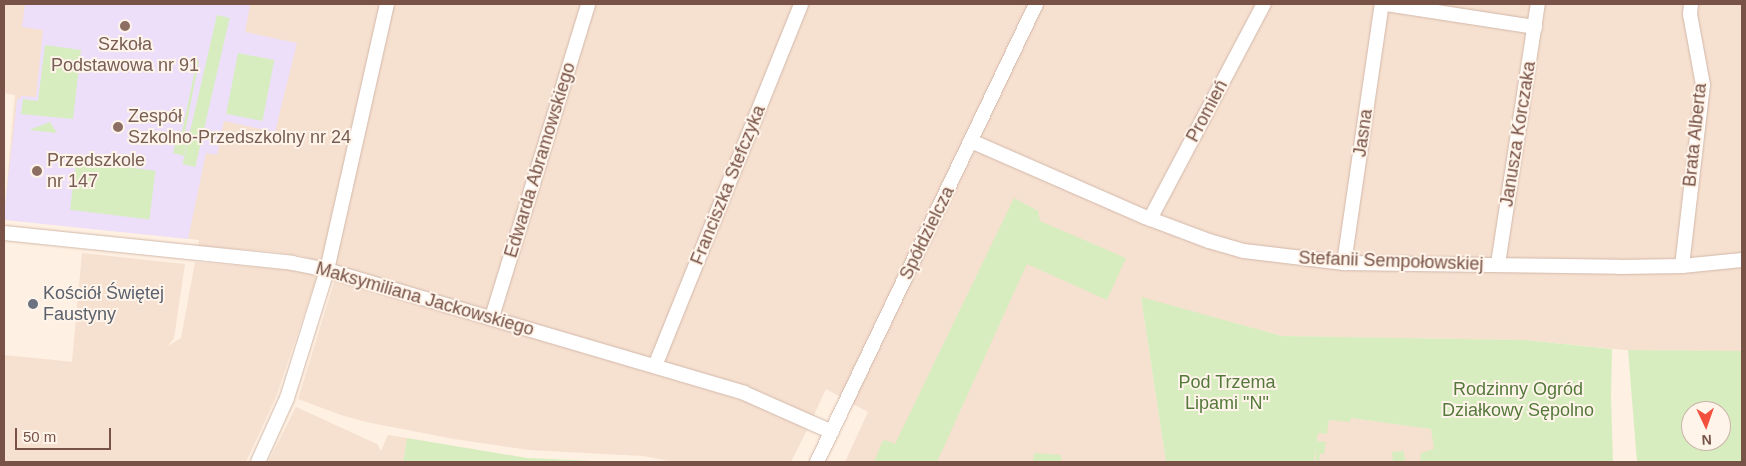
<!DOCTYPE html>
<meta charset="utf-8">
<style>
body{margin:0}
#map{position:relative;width:1746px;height:466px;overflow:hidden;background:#fef0e2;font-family:Helvetica,sans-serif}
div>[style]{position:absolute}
.residential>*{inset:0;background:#f6e0d0}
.education>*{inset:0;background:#eddffa}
.green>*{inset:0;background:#d7edbf;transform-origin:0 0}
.roads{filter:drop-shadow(0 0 1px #d2b8aa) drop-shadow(0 0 1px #d2b8aa)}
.minor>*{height:14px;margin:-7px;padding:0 7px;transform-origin:7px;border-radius:7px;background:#fff}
.dots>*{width:14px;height:14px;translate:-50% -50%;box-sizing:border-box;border:2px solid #fff4ea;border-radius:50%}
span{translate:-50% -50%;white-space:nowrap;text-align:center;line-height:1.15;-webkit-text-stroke:4px #fff4ea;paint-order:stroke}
.education-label{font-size:18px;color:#785e54}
.left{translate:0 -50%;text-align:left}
.street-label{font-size:18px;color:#785246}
.worship-label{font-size:18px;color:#5b616d}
.park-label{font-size:18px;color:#54793b}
.frame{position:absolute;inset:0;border:5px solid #785246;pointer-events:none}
.north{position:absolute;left:1681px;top:401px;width:50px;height:50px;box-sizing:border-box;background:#fff4ea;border:1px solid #c9b3a8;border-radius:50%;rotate:177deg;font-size:14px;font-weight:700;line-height:20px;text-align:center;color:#785246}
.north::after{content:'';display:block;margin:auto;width:18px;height:22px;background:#f2503d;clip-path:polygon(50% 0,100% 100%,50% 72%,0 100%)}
.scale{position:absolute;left:15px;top:428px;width:96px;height:22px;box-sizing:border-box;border:2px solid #785246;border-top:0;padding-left:6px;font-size:15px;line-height:18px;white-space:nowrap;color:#785246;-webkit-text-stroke:4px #fff4ea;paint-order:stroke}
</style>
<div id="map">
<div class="residential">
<i style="clip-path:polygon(4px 4px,1742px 4px,1742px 351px,1625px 350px,1525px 340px,1282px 336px,1141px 298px,1166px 462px,845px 462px,868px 412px,826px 389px,813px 417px,743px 388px,301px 256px,275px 252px,198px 246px,199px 240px,4px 219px,15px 95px,4px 93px)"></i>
<i style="clip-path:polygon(82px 253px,185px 264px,174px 338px,168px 346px,181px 338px,195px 262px,290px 270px,317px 276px,276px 397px,246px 462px,4px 462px,4px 355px,84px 363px,72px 362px)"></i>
<i style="clip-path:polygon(335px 279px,755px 404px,808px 428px,791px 462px,674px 462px,643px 456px,529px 450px,454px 439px,366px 422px,341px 415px,298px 399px)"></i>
<i style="clip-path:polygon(296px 407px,377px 444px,381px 451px,388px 435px,407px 438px,403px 462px,268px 462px)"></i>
<i style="clip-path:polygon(1321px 414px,1464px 433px,1462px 462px,1314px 462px)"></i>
</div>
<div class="education">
<i style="clip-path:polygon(25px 4px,250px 5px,245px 32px,297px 43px,275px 132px,224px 121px,217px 155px,206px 153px,188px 239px,5px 220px,4px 215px,17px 100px,22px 96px,36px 97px,43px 30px,22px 27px)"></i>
</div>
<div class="green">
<i style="left:217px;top:15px;width:13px;height:153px;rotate:13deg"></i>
<i style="clip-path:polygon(45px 45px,81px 50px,73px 119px,21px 114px,23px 99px,38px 101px)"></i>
<i style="left:238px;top:53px;width:37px;height:62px;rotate:11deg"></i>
<i style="clip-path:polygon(197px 60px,199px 61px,185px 132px,189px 133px,184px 156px,173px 153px,178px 131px,182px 132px)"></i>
<i style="clip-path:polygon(50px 122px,57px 133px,29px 130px)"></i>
<i style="left:76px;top:161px;width:80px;height:49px;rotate:7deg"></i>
<i style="clip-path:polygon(1014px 198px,1038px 211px,1040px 221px,1126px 258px,1107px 300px,1027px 264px,937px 462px,874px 462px,882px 442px,885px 440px,895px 444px)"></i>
<i style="clip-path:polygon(1141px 297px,1282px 336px,1525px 340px,1612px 349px,1611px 397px,1613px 462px,1420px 462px,1421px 453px,1434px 449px,1431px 429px,1351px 418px,1350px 422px,1329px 420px,1327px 434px,1318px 433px,1317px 441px,1326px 442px,1324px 454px,1320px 454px,1319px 461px,1328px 462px,1316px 462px,1316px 448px,1314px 462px,1166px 462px)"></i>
<i style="clip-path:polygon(evenodd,1628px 350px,1742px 351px,1742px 462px,1637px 462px,1628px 350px,1691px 411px,1721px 411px,1721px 441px,1691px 441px,1691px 411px)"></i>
<i style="clip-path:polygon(407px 438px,527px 458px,616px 462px,403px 462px)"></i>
<i style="left:1404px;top:451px;width:11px;height:12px;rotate:85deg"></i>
<i style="clip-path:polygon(1034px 453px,1061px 455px,1061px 462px,1033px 462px)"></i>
</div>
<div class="roads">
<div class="minor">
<i style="left:1385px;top:4px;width:152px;rotate:8.7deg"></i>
<i style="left:971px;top:141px;width:190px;rotate:23.6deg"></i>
<i style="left:1145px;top:217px;width:68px;rotate:20.6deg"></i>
<i style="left:1209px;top:241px;width:36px;rotate:16deg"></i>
<i style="left:1244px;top:251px;width:101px;rotate:6.8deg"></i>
<i style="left:1344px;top:263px;width:275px;rotate:0.8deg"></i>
<i style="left:1619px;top:267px;width:63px;rotate:-0.9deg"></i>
<i style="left:1682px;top:266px;width:60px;rotate:-5.7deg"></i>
<i style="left:1150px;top:219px;width:243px;rotate:-62.1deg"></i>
<i style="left:4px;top:233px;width:290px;rotate:5.9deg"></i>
<i style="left:292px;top:263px;width:36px;rotate:11deg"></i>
<i style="left:327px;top:270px;width:435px;rotate:16.4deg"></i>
<i style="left:744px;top:393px;width:96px;rotate:23.9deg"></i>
<i style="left:1344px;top:263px;width:262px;rotate:-81.7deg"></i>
<i style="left:1498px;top:264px;width:263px;rotate:-81.3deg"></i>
<i style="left:1682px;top:266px;width:182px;rotate:-83.4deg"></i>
<i style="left:1703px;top:85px;width:72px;rotate:-100.4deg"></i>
<i style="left:1690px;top:14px;width:10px;rotate:-84deg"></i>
<i style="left:492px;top:317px;width:327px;rotate:-72.9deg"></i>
<i style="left:655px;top:366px;width:390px;rotate:-68deg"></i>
<i style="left:258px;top:462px;width:70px;rotate:-65.6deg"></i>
<i style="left:287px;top:398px;width:134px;rotate:-72.6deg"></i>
<i style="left:327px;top:270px;width:273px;rotate:-77.3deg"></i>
<i style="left:817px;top:462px;width:508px;rotate:-64.44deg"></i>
</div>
</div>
<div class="dots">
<i style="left:125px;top:26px;background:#8d6e63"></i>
<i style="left:118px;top:127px;background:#8d6e63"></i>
<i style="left:37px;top:171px;background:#8d6e63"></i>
<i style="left:33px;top:304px;background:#6b7280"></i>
</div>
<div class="education-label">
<span style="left:125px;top:55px">Szkoła<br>Podstawowa nr 91</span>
<span class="left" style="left:128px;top:127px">Zespół<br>Szkolno-Przedszkolny nr 24</span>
<span class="left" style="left:47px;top:171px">Przedszkole<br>nr 147</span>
</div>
<div class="street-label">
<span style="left:1207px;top:111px;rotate:-62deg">Promień</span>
<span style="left:1363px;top:133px;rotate:-82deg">Jasna</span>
<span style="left:1518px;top:134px;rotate:-81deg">Janusza Korczaka</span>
<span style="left:1695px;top:135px;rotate:-84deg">Brata Alberta</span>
<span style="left:540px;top:160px;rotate:-73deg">Edwarda Abramowskiego</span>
<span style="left:728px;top:185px;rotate:-68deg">Franciszka Stefczyka</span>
<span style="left:927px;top:233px;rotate:-64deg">Spółdzielcza</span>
<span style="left:1391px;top:261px;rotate:2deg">Stefanii Sempołowskiej</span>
<span style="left:425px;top:299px;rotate:16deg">Maksymiliana Jackowskiego</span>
</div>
<div class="worship-label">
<span class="left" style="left:43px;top:304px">Kościół Świętej<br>Faustyny</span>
</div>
<div class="park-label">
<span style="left:1227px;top:393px">Pod Trzema<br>Lipami "N"</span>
<span style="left:1518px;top:400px">Rodzinny Ogród<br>Działkowy Sępolno</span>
</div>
<div class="frame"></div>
<div class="north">N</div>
<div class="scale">50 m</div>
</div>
